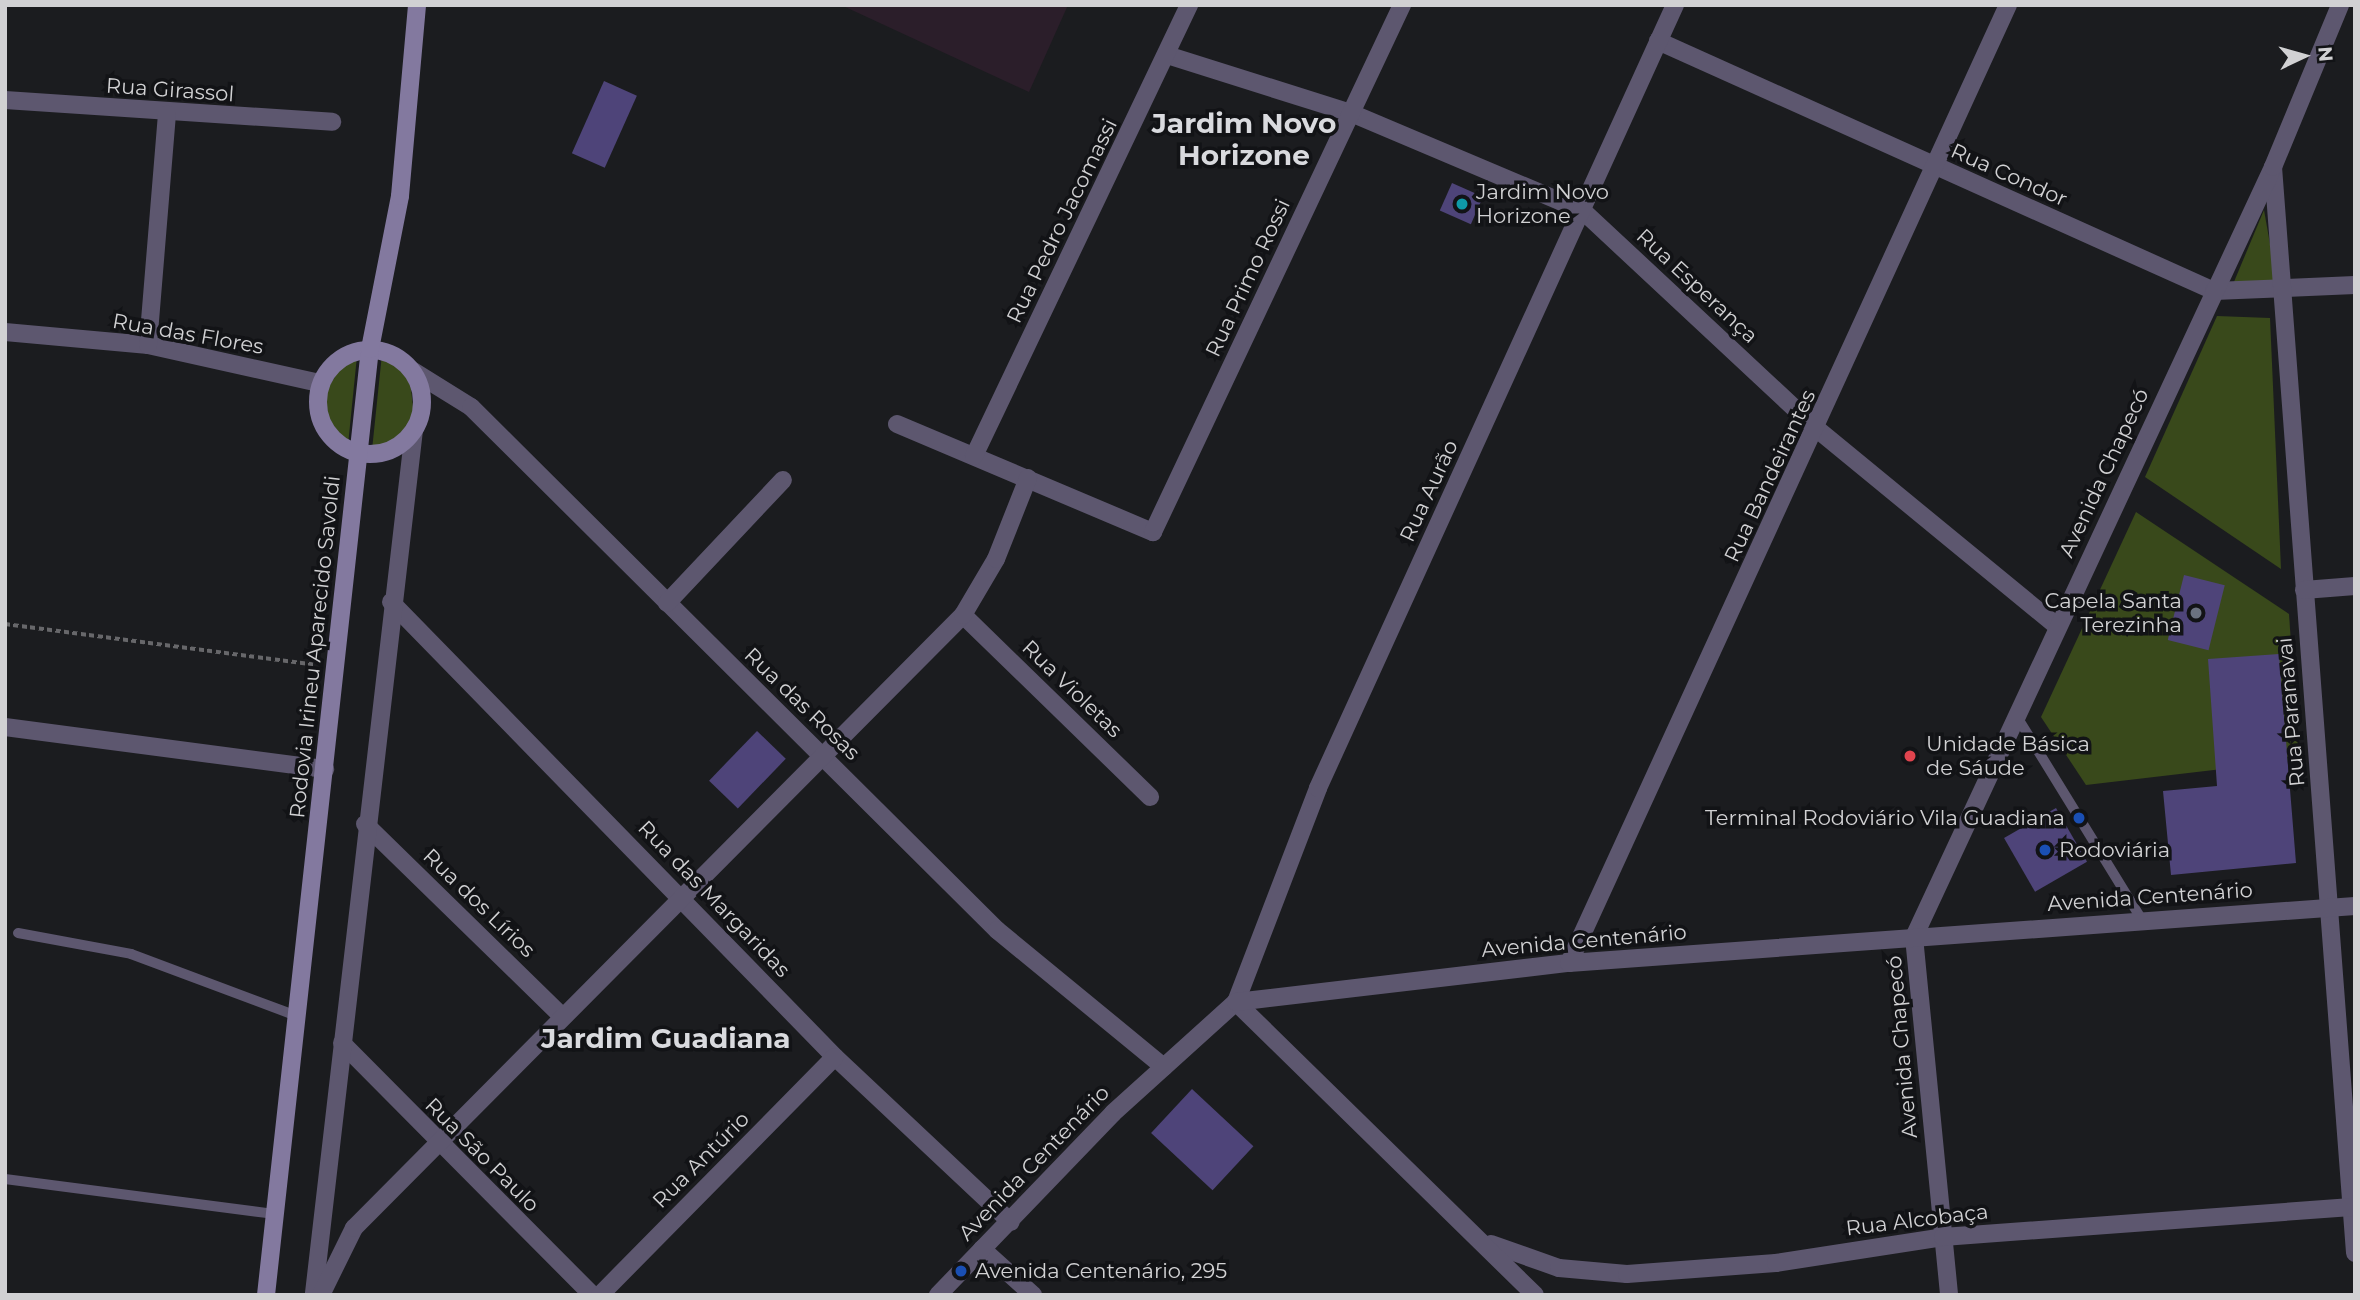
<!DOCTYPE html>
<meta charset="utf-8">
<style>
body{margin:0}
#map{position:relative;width:2360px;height:1300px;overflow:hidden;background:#1b1c1f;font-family:Montserrat,sans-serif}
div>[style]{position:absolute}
.industrial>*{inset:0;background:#2b1e2a}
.green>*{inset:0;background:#39491b}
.building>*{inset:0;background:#4e4479;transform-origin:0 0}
.path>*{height:3.5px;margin-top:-1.75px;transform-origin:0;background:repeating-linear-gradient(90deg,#67676a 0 5px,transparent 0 8.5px)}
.service>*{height:10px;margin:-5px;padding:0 5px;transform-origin:5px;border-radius:5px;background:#5d576f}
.minor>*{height:18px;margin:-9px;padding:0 9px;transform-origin:9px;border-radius:9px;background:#5d576f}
.tertiary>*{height:18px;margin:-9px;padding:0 9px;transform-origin:9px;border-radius:9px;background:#5d576f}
.secondary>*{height:18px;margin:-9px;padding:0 9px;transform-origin:9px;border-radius:9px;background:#83799f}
.secondary>.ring{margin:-9px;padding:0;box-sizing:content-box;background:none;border:18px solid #83799f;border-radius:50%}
.dots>*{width:19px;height:19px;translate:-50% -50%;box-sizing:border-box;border:4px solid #121316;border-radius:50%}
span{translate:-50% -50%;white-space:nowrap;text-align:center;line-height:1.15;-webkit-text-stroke:7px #121316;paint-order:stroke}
.street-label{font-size:21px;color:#d1d1d3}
.poi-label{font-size:21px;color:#d1d1d3}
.left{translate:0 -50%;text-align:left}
.right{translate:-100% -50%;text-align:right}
.district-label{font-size:28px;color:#d9dade;font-weight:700}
.frame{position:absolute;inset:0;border:7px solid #d1d1d3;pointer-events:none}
.north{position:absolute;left:2269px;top:21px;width:70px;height:70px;-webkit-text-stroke:5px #121316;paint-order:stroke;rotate:85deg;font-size:19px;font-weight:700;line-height:28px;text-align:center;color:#d1d1d3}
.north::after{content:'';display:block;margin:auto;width:24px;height:32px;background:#d1d1d3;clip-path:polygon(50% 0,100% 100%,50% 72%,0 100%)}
</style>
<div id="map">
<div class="industrial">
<i style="clip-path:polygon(841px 5px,1068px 5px,1029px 92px)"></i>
</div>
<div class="green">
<i style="clip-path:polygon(2264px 210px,2278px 289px,2231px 289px)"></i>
<i style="clip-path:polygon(2217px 316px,2270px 318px,2281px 569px,2145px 477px)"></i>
<i style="clip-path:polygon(382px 354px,409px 371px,414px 416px,399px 439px,372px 450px)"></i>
<i style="clip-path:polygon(357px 356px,348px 445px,328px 424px,326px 391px,343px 364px)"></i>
<i style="clip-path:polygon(2136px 512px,2289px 614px,2299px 760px,2086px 785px,2041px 717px)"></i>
</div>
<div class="building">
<i style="left:604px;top:81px;width:36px;height:79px;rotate:24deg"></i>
<i style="left:1452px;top:183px;width:34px;height:30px;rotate:24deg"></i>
<i style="left:2184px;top:575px;width:42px;height:67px;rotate:14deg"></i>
<i style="clip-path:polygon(2279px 654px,2296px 863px,2171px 875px,2163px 791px,2217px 786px,2208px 659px)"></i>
<i style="left:757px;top:731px;width:40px;height:69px;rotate:44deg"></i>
<i style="left:2056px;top:808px;width:62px;height:60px;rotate:60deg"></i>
<i style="left:1192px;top:1089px;width:84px;height:60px;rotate:43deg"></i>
</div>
<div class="path">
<i style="left:5px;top:624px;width:313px;rotate:7.5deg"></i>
</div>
<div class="service">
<i style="left:2019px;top:720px;width:235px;rotate:58.4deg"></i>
<i style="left:18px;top:933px;width:115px;rotate:10.5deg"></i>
<i style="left:131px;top:954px;width:177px;rotate:20.5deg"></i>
<i style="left:5px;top:1179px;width:273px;rotate:7.4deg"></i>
</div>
<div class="minor">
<i style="left:1658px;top:41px;width:610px;rotate:24.21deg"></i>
<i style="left:2214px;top:291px;width:141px;rotate:-2.4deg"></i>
<i style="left:1167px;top:55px;width:193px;rotate:17.5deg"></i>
<i style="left:1351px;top:113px;width:252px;rotate:22.9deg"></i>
<i style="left:1583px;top:211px;width:320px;rotate:43deg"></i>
<i style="left:1817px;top:429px;width:310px;rotate:39.4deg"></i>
<i style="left:5px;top:100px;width:328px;rotate:3.8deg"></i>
<i style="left:2273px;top:167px;width:1089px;rotate:85.68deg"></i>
<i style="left:5px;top:332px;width:144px;rotate:5.2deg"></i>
<i style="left:148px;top:345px;width:176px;rotate:12.5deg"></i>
<i style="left:148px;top:345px;width:231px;rotate:-85.3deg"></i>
<i style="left:413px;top:371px;width:68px;rotate:31.8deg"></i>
<i style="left:471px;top:407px;width:742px;rotate:44.84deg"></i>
<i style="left:997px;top:930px;width:216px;rotate:39.4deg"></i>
<i style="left:897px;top:424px;width:278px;rotate:22.9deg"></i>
<i style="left:1153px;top:532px;width:583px;rotate:-64.71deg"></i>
<i style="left:974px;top:456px;width:500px;rotate:-64.5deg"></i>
<i style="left:2304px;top:590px;width:51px;rotate:-4.5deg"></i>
<i style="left:391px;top:602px;width:636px;rotate:45.7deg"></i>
<i style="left:835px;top:1057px;width:241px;rotate:43.2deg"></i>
<i style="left:667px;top:603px;width:169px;rotate:-46.7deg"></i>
<i style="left:963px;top:615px;width:261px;rotate:44.2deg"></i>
<i style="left:5px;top:727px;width:323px;rotate:7.5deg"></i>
<i style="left:365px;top:824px;width:274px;rotate:44.3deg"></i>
<i style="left:1914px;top:937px;width:360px;rotate:84.4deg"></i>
<i style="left:1569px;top:963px;width:1054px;rotate:-65.38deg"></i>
<i style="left:342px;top:1043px;width:355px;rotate:45.2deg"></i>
<i style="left:1491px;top:1244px;width:72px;rotate:19.4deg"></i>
<i style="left:1559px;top:1268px;width:68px;rotate:5deg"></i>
<i style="left:1627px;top:1274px;width:149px;rotate:-4.2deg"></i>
<i style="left:1776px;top:1263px;width:169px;rotate:-8.8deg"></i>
<i style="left:1943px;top:1237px;width:413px;rotate:-4.2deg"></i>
<i style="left:982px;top:1249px;width:69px;rotate:42deg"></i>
<i style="left:314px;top:1293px;width:869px;rotate:-83.39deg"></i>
<i style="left:321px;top:1295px;width:75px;rotate:-63.8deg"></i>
<i style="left:354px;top:1228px;width:864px;rotate:-45.19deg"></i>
<i style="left:963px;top:615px;width:65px;rotate:-59.5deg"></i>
<i style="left:996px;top:559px;width:87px;rotate:-68.4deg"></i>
<i style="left:600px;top:1295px;width:334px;rotate:-45.4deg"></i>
<i style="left:1535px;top:1295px;width:419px;rotate:-135.6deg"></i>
<i style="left:1236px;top:1002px;width:229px;rotate:-69deg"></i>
<i style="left:1318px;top:788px;width:861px;rotate:-65.49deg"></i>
</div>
<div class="tertiary">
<i style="left:1914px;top:937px;width:850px;rotate:-65deg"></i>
<i style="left:2273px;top:167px;width:175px;rotate:-67.5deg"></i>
<i style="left:938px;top:1295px;width:252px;rotate:-46.1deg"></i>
<i style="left:1113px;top:1113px;width:166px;rotate:-42.1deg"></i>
<i style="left:1236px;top:1002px;width:335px;rotate:-6.7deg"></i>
<i style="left:1569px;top:963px;width:788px;rotate:-4.15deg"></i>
</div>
<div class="secondary">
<i class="ring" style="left:318px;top:350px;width:86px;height:86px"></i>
<i style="left:266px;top:1295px;width:952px;rotate:-83.73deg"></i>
<i style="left:370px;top:349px;width:156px;rotate:-78.9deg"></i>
<i style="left:400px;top:196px;width:192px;rotate:-84.9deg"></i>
</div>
<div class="dots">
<i style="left:1462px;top:204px;background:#0f9aa8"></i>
<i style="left:2196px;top:613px;background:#6b7280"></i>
<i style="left:1910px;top:756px;background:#e0444e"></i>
<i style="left:2079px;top:818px;background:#1a4fb4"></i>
<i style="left:2045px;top:850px;background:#1a4fb4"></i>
<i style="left:961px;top:1271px;background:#1a4fb4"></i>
</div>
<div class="street-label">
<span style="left:170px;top:90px;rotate:4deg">Rua Girassol</span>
<span style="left:2009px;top:175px;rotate:24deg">Rua Condor</span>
<span style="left:1062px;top:221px;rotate:-64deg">Rua Pedro Jacomassi</span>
<span style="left:1248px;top:278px;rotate:-65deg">Rua Primo Rossi</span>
<span style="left:1697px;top:286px;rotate:43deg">Rua Esperança</span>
<span style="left:188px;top:334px;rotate:10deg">Rua das Flores</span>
<span style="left:2104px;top:473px;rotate:-65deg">Avenida Chapecó</span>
<span style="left:1770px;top:476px;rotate:-65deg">Rua Bandeirantes</span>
<span style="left:1429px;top:491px;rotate:-65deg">Rua Aurão</span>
<span style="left:315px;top:647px;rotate:-84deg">Rodovia Irineu Aparecido Savoldi</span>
<span style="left:1072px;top:689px;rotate:44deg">Rua Violetas</span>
<span style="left:802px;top:704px;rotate:44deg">Rua das Rosas</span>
<span style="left:2291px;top:712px;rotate:-95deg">Rua Paranavai</span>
<span style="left:2150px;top:897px;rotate:-4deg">Avenida Centenário</span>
<span style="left:714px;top:899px;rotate:46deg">Rua das Margaridas</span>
<span style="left:479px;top:903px;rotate:44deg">Rua dos Lírios</span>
<span style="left:1584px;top:941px;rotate:-5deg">Avenida Centenário</span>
<span style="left:1902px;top:1047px;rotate:-95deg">Avenida Chapecó</span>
<span style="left:482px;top:1155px;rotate:45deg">Rua São Paulo</span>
<span style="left:701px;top:1160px;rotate:-45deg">Rua Antúrio</span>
<span style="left:1034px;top:1163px;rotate:-46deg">Avenida Centenário</span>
<span style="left:1917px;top:1220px;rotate:-7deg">Rua Alcobaça</span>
</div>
<div class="poi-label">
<span class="left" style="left:1476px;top:204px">Jardim Novo<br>Horizone</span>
<span class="right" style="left:2182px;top:613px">Capela Santa<br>Terezinha</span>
<span class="left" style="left:1926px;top:756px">Unidade Básica<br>de Sáude</span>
<span class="right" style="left:2065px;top:818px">Terminal Rodoviário Vila Guadiana</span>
<span class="left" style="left:2059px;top:850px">Rodoviária</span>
<span class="left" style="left:975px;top:1271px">Avenida Centenário, 295</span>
</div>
<div class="district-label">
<span style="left:1244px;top:139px">Jardim Novo<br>Horizone</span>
<span style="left:666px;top:1038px">Jardim Guadiana</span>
</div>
<div class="frame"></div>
<div class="north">N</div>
</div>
